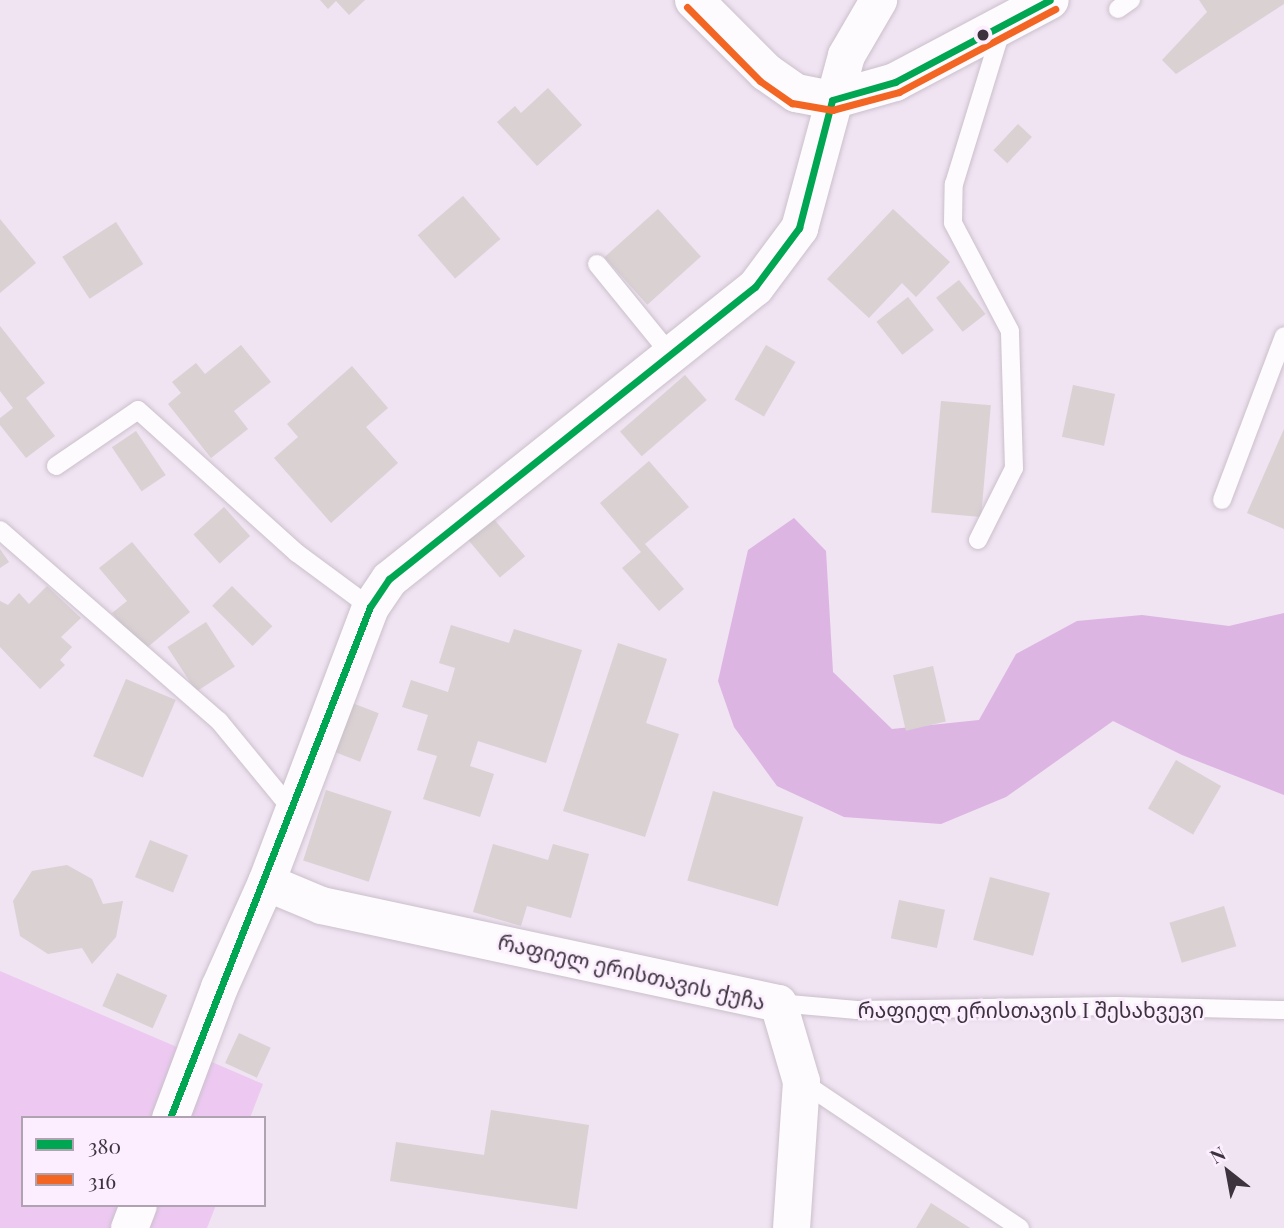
<!DOCTYPE html>
<meta charset="utf-8">
<style>
body{margin:0}
#map{position:relative;width:1284px;height:1228px;overflow:hidden;background:#f0e3f2;font-family:"Playfair Display","Noto Sans Georgian",serif}
div>[style]{position:absolute}
.green>*{inset:0;background:#edc9f2}
.forest>*{inset:0;background:#dcb5e2}
.building>*{inset:0;background:#d9d1d2;transform-origin:0 0}
.roads{filter:drop-shadow(0 0 2px #cac0cb) drop-shadow(0 0 2px #cac0cb)}
.service>*{height:18px;margin:-9px;padding:0 9px;transform-origin:9px;border-radius:9px;background:#fdfbfd}
.minor>*{height:37px;margin:-18.5px;padding:0 18.5px;transform-origin:18.5px;border-radius:18.5px;background:#fdfbfd}
.secondary>*{height:38px;margin:-19px;padding:0 19px;transform-origin:19px;border-radius:19px;background:#fdfbfd}
.bus-1>*{height:7px;margin:-3.5px;padding:0 3.5px;transform-origin:3.5px;border-radius:3.5px;background:#00a651}
.bus-2>*{height:7px;margin:-3.5px;padding:0 3.5px;transform-origin:3.5px;border-radius:3.5px;background:#f26522}
.dots>*{width:19px;height:19px;translate:-50% -50%;box-sizing:border-box;border:4px solid #fceefe;border-radius:50%}
span{translate:-50% -50%;white-space:nowrap;text-align:center;line-height:1.15;-webkit-text-stroke:5px #fceefe;paint-order:stroke}
.street-label{font-size:21px;color:#3c333e}
.legend{position:absolute;left:21px;top:1116px;width:245px;height:91px;box-sizing:border-box;background:#fceefe;border:2px solid #afa3b1;margin:0;padding:9px 12px;list-style:none;font-size:21px;color:#3c333e}
.legend li{display:flex;align-items:center;gap:14px;height:35px}
.legend b{width:35px;border:2px solid #afa3b1}
.north{position:absolute;left:1193px;top:1137px;width:70px;height:70px;-webkit-text-stroke:5px #fceefe;paint-order:stroke;rotate:329deg;font-size:19px;font-weight:700;line-height:28px;text-align:center;color:#3c333e}
.north::after{content:'';display:block;margin:auto;width:24px;height:32px;background:#3c333e;clip-path:polygon(50% 0,100% 100%,50% 72%,0 100%)}
</style>
<div id="map">
<div class="green">
<i style="clip-path:polygon(0 971px,263px 1084px,250px 1118px,23px 1118px,23px 1205px,216px 1205px,207px 1228px,0 1228px)"></i>
</div>
<div class="forest">
<i style="clip-path:polygon(794px 518px,826px 551px,833px 672px,892px 729px,979px 720px,1016px 654px,1077px 621px,1142px 615px,1229px 626px,1284px 613px,1284px 795px,1182px 755px,1113px 721px,1006px 797px,941px 824px,844px 817px,777px 786px,734px 727px,718px 681px,748px 550px)"></i>
</div>
<div class="building">
<i style="clip-path:polygon(320px 0,365px 0,349px 15px,336px 1px,328px 9px)"></i>
<i style="clip-path:polygon(1199px 0,1284px 0,1284px 4px,1176px 74px,1162px 60px,1207px 12px)"></i>
<i style="clip-path:polygon(548px 88px,582px 125px,537px 166px,497px 122px,515px 106px,521px 113px)"></i>
<i style="left:1018px;top:124px;width:19px;height:36px;rotate:43deg"></i>
<i style="left:463px;top:196px;width:57px;height:60px;rotate:49deg"></i>
<i style="left:658px;top:209px;width:64px;height:72px;rotate:48deg"></i>
<i style="clip-path:polygon(893px 209px,950px 262px,916px 297px,902px 283px,869px 318px,827px 279px)"></i>
<i style="clip-path:polygon(0 219px,36px 263px,0 293px)"></i>
<i style="left:116px;top:222px;width:50px;height:64px;rotate:57deg"></i>
<i style="left:959px;top:280px;width:43px;height:29px;rotate:52deg"></i>
<i style="left:908px;top:297px;width:42px;height:40px;rotate:52deg"></i>
<i style="clip-path:polygon(0 326px,45px 383px,26px 398px,55px 436px,26px 458px,0 425px,0 418px,13px 408px,0 391px)"></i>
<i style="clip-path:polygon(241px 345px,271px 382px,234px 411px,248px 429px,211px 458px,168px 404px,181px 393px,172px 382px,196px 363px,205px 374px)"></i>
<i style="left:766px;top:345px;width:34px;height:63px;rotate:30deg"></i>
<i style="clip-path:polygon(352px 366px,388px 408px,366px 427px,398px 463px,331px 523px,274px 458px,298px 437px,287px 424px)"></i>
<i style="left:685px;top:375px;width:33px;height:86px;rotate:49deg"></i>
<i style="left:1073px;top:385px;width:43px;height:53px;rotate:12deg"></i>
<i style="left:941px;top:401px;width:50px;height:112px;rotate:5deg"></i>
<i style="clip-path:polygon(1284px 429px,1284px 529px,1247px 513px)"></i>
<i style="left:136px;top:431px;width:53px;height:29px;rotate:56deg"></i>
<i style="clip-path:polygon(649px 461px,689px 507px,645px 544px,684px 589px,659px 611px,622px 568px,641px 552px,600px 503px)"></i>
<i style="left:224px;top:507px;width:39px;height:41px;rotate:48deg"></i>
<i style="left:493px;top:518px;width:50px;height:33px;rotate:50deg"></i>
<i style="clip-path:polygon(132px 542px,190px 612px,144px 650px,112px 613px,127px 601px,99px 568px)"></i>
<i style="clip-path:polygon(0 549px,9px 562px,0 568px)"></i>
<i style="clip-path:polygon(47px 586px,81px 618px,61px 637px,72px 647px,60px 660px,65px 665px,40px 689px,0 647px,0 601px,8px 605px,19px 593px,29px 604px)"></i>
<i style="left:232px;top:586px;width:57px;height:28px;rotate:45deg"></i>
<i style="left:206px;top:622px;width:53px;height:46px;rotate:57deg"></i>
<i style="clip-path:polygon(451px 625px,509px 643px,514px 629px,582px 650px,546px 763px,478px 741px,470px 766px,494px 774px,480px 817px,423px 799px,437px 756px,417px 750px,428px 715px,402px 707px,411px 680px,448px 692px,455px 668px,439px 663px)"></i>
<i style="clip-path:polygon(618px 643px,667px 659px,646px 723px,679px 734px,645px 837px,563px 811px)"></i>
<i style="left:933px;top:666px;width:57px;height:41px;rotate:77deg"></i>
<i style="left:126px;top:679px;width:54px;height:84px;rotate:23deg"></i>
<i style="left:347px;top:701px;width:34px;height:52px;rotate:21deg"></i>
<i style="left:1176px;top:760px;width:52px;height:56px;rotate:30deg"></i>
<i style="left:326px;top:790px;width:69px;height:74px;rotate:18deg"></i>
<i style="left:713px;top:791px;width:94px;height:93px;rotate:16deg"></i>
<i style="left:150px;top:840px;width:41px;height:40px;rotate:22deg"></i>
<i style="clip-path:polygon(493px 844px,548px 860px,553px 844px,589px 854px,571px 918px,527px 906px,521px 926px,473px 912px)"></i>
<i style="clip-path:polygon(67px 865px,92px 879px,103px 904px,123px 901px,116px 937px,92px 964px,82px 948px,48px 954px,20px 936px,13px 901px,32px 871px)"></i>
<i style="left:990px;top:877px;width:62px;height:65px;rotate:15deg"></i>
<i style="left:899px;top:900px;width:47px;height:39px;rotate:12deg"></i>
<i style="left:1224px;top:906px;width:42px;height:57px;rotate:73deg"></i>
<i style="left:117px;top:973px;width:55px;height:36px;rotate:24deg"></i>
<i style="left:239px;top:1033px;width:35px;height:33px;rotate:25deg"></i>
<i style="clip-path:polygon(491px 1110px,589px 1125px,577px 1209px,390px 1181px,396px 1142px,484px 1155px)"></i>
<i style="clip-path:polygon(931px 1203px,970px 1228px,916px 1228px)"></i>
</div>
<div class="roads">
<div class="service">
<i style="left:1118px;top:9px;width:16px;rotate:-35deg"></i>
<i style="left:597px;top:264px;width:117px;rotate:50.9deg"></i>
<i style="left:56px;top:466px;width:99px;rotate:-34.3deg"></i>
<i style="left:138px;top:410px;width:214px;rotate:42deg"></i>
<i style="left:297px;top:553px;width:91px;rotate:36.5deg"></i>
<i style="left:1222px;top:500px;width:175px;rotate:-69.3deg"></i>
<i style="left:0;top:530px;width:291px;rotate:41.1deg"></i>
<i style="left:219px;top:721px;width:115px;rotate:50.6deg"></i>
<i style="left:978px;top:540px;width:80px;rotate:-63.4deg"></i>
<i style="left:1014px;top:468px;width:137px;rotate:-91.7deg"></i>
<i style="left:1010px;top:331px;width:122px;rotate:-117.8deg"></i>
<i style="left:953px;top:223px;width:39px;rotate:-89deg"></i>
<i style="left:954px;top:184px;width:163px;rotate:-72.9deg"></i>
<i style="left:778px;top:1003px;width:79px;rotate:5.1deg"></i>
<i style="left:857px;top:1010px;width:259px;rotate:-0.9deg"></i>
<i style="left:1116px;top:1006px;width:168px;rotate:1.4deg"></i>
<i style="left:801px;top:1081px;width:264px;rotate:33.9deg"></i>
</div>
<div class="minor">
<i style="left:266px;top:882px;width:60px;rotate:22.7deg"></i>
<i style="left:321px;top:905px;width:467px;rotate:12.1deg"></i>
<i style="left:778px;top:1003px;width:81px;rotate:73.6deg"></i>
<i style="left:801px;top:1081px;width:147px;rotate:93.9deg"></i>
<i style="left:170px;top:1118px;width:140px;rotate:-69.5deg"></i>
<i style="left:219px;top:987px;width:115px;rotate:-65.9deg"></i>
<i style="left:266px;top:882px;width:294px;rotate:-69.3deg"></i>
<i style="left:370px;top:607px;width:34px;rotate:-56deg"></i>
<i style="left:389px;top:579px;width:468px;rotate:-38.6deg"></i>
<i style="left:755px;top:287px;width:74px;rotate:-53.3deg"></i>
<i style="left:799px;top:228px;width:179px;rotate:-74.8deg"></i>
<i style="left:846px;top:55px;width:64px;rotate:-59.8deg"></i>
<i style="left:129px;top:1228px;width:25px;rotate:-69deg"></i>
</div>
<div class="secondary">
<i style="left:694px;top:0;width:102px;rotate:45deg"></i>
<i style="left:766px;top:72px;width:37px;rotate:35deg"></i>
<i style="left:796px;top:93px;width:37px;rotate:11deg"></i>
<i style="left:832px;top:100px;width:66px;rotate:-15.9deg"></i>
<i style="left:895px;top:82px;width:175px;rotate:-27.9deg"></i>
</div>
</div>
<div class="bus-1">
<i style="left:832px;top:100px;width:66px;rotate:-15.9deg"></i>
<i style="left:895px;top:82px;width:175px;rotate:-27.9deg"></i>
<i style="left:170px;top:1118px;width:549px;rotate:-68.63deg"></i>
<i style="left:370px;top:607px;width:34px;rotate:-56deg"></i>
<i style="left:389px;top:579px;width:468px;rotate:-38.6deg"></i>
<i style="left:755px;top:287px;width:74px;rotate:-53.3deg"></i>
<i style="left:799px;top:228px;width:132px;rotate:-75.5deg"></i>
</div>
<div class="bus-2">
<i style="left:687px;top:7px;width:104px;rotate:45.4deg"></i>
<i style="left:760px;top:81px;width:39px;rotate:35deg"></i>
<i style="left:792px;top:103px;width:41px;rotate:9.9deg"></i>
<i style="left:832px;top:110px;width:69px;rotate:-15deg"></i>
<i style="left:899px;top:92px;width:177px;rotate:-28deg"></i>
</div>
<div class="dots">
<i style="left:983px;top:35px;background:#3c333e"></i>
</div>
<div class="street-label">
<span style="left:632px;top:971px;rotate:13deg">რაფიელ ერისთავის ქუჩა</span>
<span style="left:1031px;top:1009px">რაფიელ ერისთავის I შესახვევი</span>
</div>
<ul class="legend">
<li><b style="height:9px;background:#00a651"></b>380</li>
<li><b style="height:9px;background:#f26522"></b>316</li>
</ul>
<div class="north">N</div>
</div>
